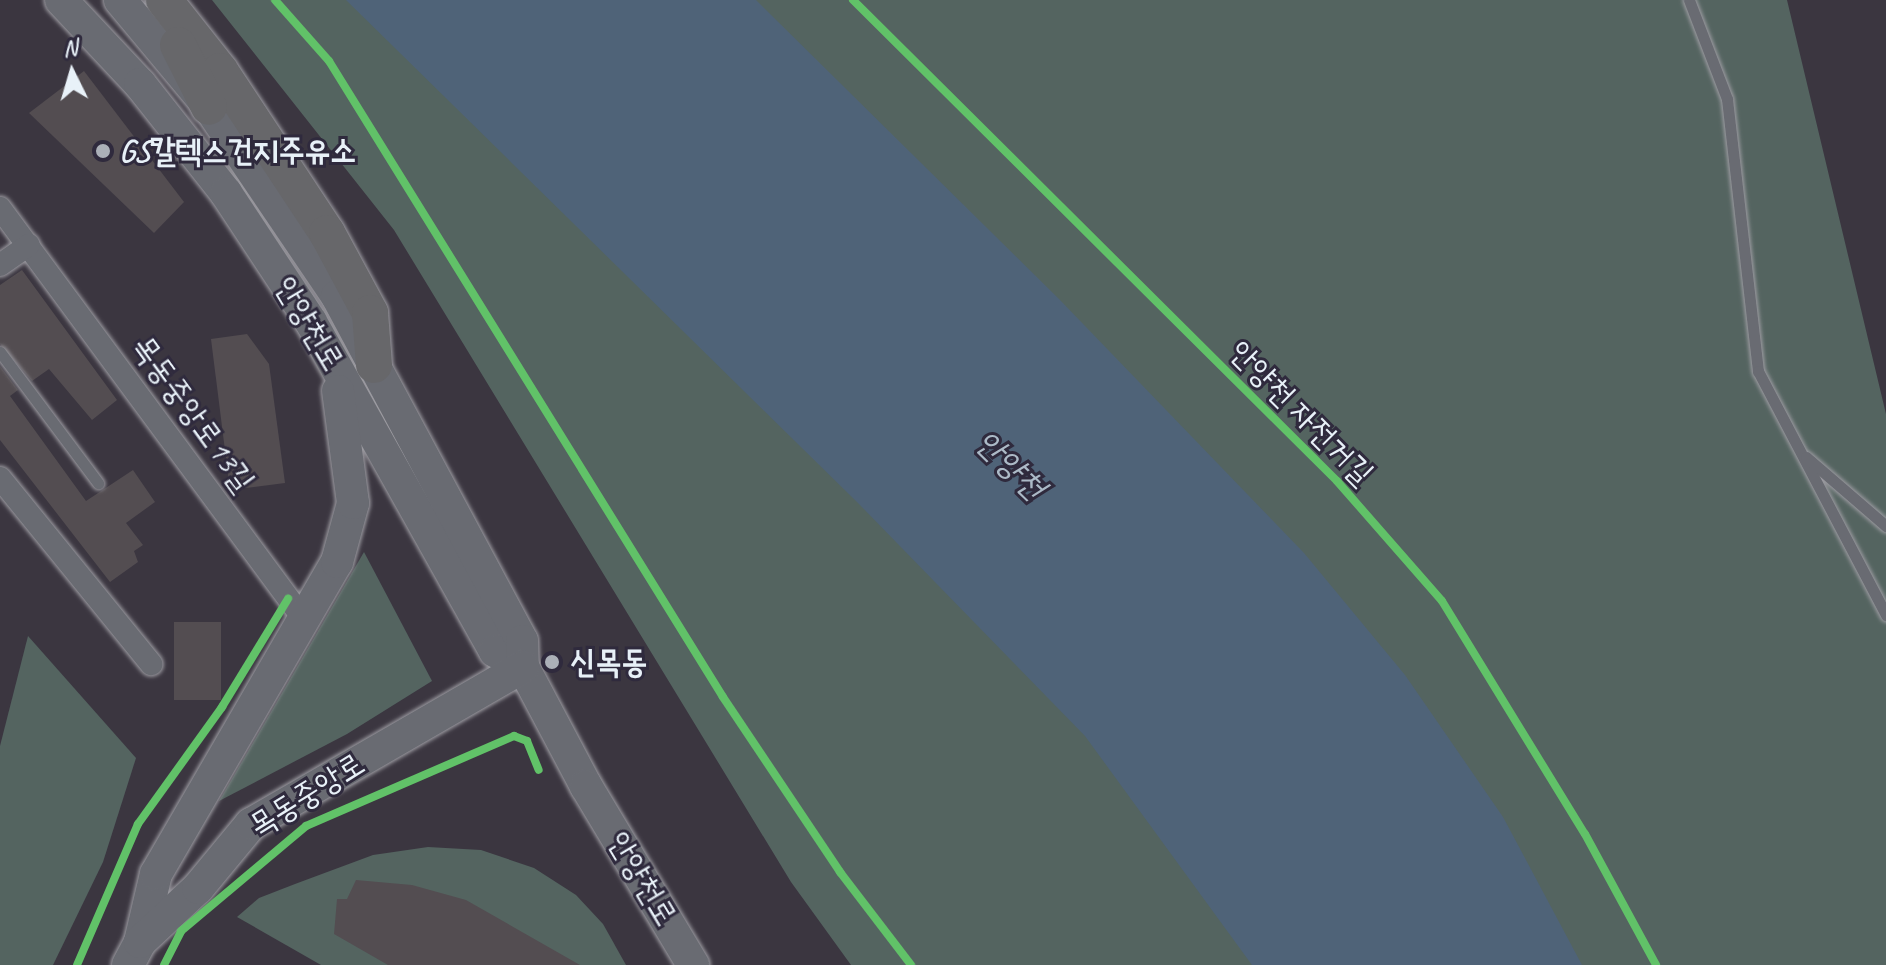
<!DOCTYPE html>
<meta charset="utf-8">
<style>
body{margin:0}
#map{position:relative;width:1886px;height:965px;overflow:hidden;background:#3b3640;font-family:Caveat,"Poor Story",sans-serif}
div>[style]{position:absolute}
.green>*{inset:0;background:#546460}
.water>*{inset:0;background:#4f6378}
.building>*{inset:0;background:#534d51;transform-origin:0 0}
.roads{filter:drop-shadow(0 0 2px #9d9ca2) drop-shadow(0 0 2px #9d9ca2)}
.lane>*{height:11px;margin:-5.5px;padding:0 5.5px;transform-origin:5.5px;border-radius:5.5px;background:#696b72}
.street>*{height:22px;margin:-11px;padding:0 11px;transform-origin:11px;border-radius:11px;background:#696b72}
.secondary>*{height:32px;margin:-16px;padding:0 16px;transform-origin:16px;border-radius:16px;background:#696b72}
.primary>*{height:36px;margin:-18px;padding:0 18px;transform-origin:18px;border-radius:18px;background:#67676a}
.cycleway>*{height:8px;margin:-4px;padding:0 4px;transform-origin:4px;border-radius:4px;background:#61c268}
.dots>*{width:22px;height:22px;translate:-50% -50%;box-sizing:border-box;border:4px solid #2f2a3d;border-radius:50%}
span{translate:-50% -50%;white-space:nowrap;text-align:center;line-height:1.15;-webkit-text-stroke:6px #2f2a3d;paint-order:stroke}
.poi-label{font-size:32px;color:#e8f1f8;font-weight:700}
.left{translate:0 -50%;text-align:left}
.street-label{font-size:32px;color:#e8f1f8}
.water-label{font-size:34px;color:#acbac7;font-style:italic}
.north{position:absolute;left:32px;top:32px;width:80px;height:80px;-webkit-text-stroke:6px #2f2a3d;paint-order:stroke;rotate:355deg;font-size:22px;font-weight:700;line-height:32px;text-align:center;color:#e8f1f8}
.north::after{content:'';display:block;margin:auto;width:28px;height:36px;background:#e8f1f8;clip-path:polygon(50% 0,100% 100%,50% 72%,0 100%)}
</style>
<div id="map">
<div class="green">
<i style="clip-path:polygon(212px 0,1787px 0,1886px 414px,1886px 965px,851px 965px,791px 882px,394px 230px)"></i>
<i style="clip-path:polygon(364px 552px,432px 681px,347px 734px,219px 801px)"></i>
<i style="clip-path:polygon(28px 636px,136px 758px,103px 862px,53px 965px,0 965px,0 746px)"></i>
<i style="clip-path:polygon(428px 847px,481px 850px,534px 868px,576px 895px,603px 924px,626px 965px,321px 965px,237px 917px,259px 898px,295px 884px,373px 855px)"></i>
</div>
<div class="water">
<i style="clip-path:polygon(346px 0,756px 0,1059px 299px,1304px 553px,1405px 675px,1503px 817px,1582px 965px,1252px 965px,1085px 736px,858px 503px)"></i>
</div>
<div class="building">
<i style="clip-path:polygon(84px 71px,184px 202px,154px 233px,29px 113px)"></i>
<i style="clip-path:polygon(22px 270px,117px 400px,92px 420px,49px 369px,32px 381px,0 344px,0 285px)"></i>
<i style="clip-path:polygon(247px 334px,269px 364px,285px 483px,230px 490px,211px 339px)"></i>
<i style="clip-path:polygon(0 366px,18px 390px,10px 396px,86px 501px,133px 470px,155px 502px,126px 523px,143px 545px,134px 551px,138px 562px,110px 582px,0 440px)"></i>
<i style="left:221px;top:622px;width:78px;height:47px;rotate:90deg"></i>
<i style="clip-path:polygon(356px 880px,412px 885px,466px 900px,580px 965px,388px 965px,334px 934px,337px 899px,347px 899px)"></i>
</div>
<div class="roads">
<div class="lane">
<i style="left:1689px;top:0;width:106px;rotate:69deg"></i>
<i style="left:1727px;top:99px;width:274px;rotate:83.5deg"></i>
<i style="left:1758px;top:371px;width:276px;rotate:62.3deg"></i>
<i style="left:0;top:352px;width:164px;rotate:53.2deg"></i>
<i style="left:1806px;top:457px;width:106px;rotate:40.8deg"></i>
</div>
<div class="street">
<i style="left:0;top:208px;width:513px;rotate:53.55deg"></i>
<i style="left:0;top:265px;width:35px;rotate:-35deg"></i>
<i style="left:0;top:478px;width:240px;rotate:50.9deg"></i>
</div>
<div class="secondary">
<i style="left:61px;top:0;width:115px;rotate:46.8deg"></i>
<i style="left:140px;top:84px;width:139px;rotate:51.7deg"></i>
<i style="left:226px;top:193px;width:154px;rotate:56.6deg"></i>
<i style="left:311px;top:322px;width:377px;rotate:60.8deg"></i>
<i style="left:495px;top:651px;width:32px;rotate:30deg"></i>
<i style="left:120px;top:0;width:139px;rotate:50.2deg"></i>
<i style="left:209px;top:107px;width:228px;rotate:55.9deg"></i>
<i style="left:337px;top:296px;width:391px;rotate:61.8deg"></i>
<i style="left:522px;top:641px;width:26px;rotate:88deg"></i>
<i style="left:523px;top:667px;width:135px;rotate:62.1deg"></i>
<i style="left:586px;top:786px;width:209px;rotate:59.1deg"></i>
<i style="left:140px;top:942px;width:70px;rotate:-76.8deg"></i>
<i style="left:156px;top:874px;width:361px;rotate:-59.9deg"></i>
<i style="left:337px;top:562px;width:61px;rotate:-74.8deg"></i>
<i style="left:353px;top:503px;width:113px;rotate:-97.6deg"></i>
<i style="left:128px;top:965px;width:26px;rotate:-62deg"></i>
<i style="left:140px;top:942px;width:79px;rotate:-43deg"></i>
<i style="left:198px;top:888px;width:83px;rotate:-50.4deg"></i>
<i style="left:251px;top:824px;width:314px;rotate:-30deg"></i>
</div>
<div class="primary">
<i style="left:164px;top:0;width:90px;rotate:51.7deg"></i>
<i style="left:220px;top:71px;width:194px;rotate:56.6deg"></i>
<i style="left:327px;top:233px;width:91px;rotate:61.7deg"></i>
<i style="left:370px;top:313px;width:52px;rotate:85.6deg"></i>
<i style="left:178px;top:45px;width:69px;rotate:63.4deg"></i>
</div>
</div>
<div class="cycleway">
<i style="left:275px;top:0;width:81px;rotate:48.5deg"></i>
<i style="left:329px;top:61px;width:748px;rotate:58.22deg"></i>
<i style="left:723px;top:697px;width:211px;rotate:56.2deg"></i>
<i style="left:840px;top:872px;width:117px;rotate:52.6deg"></i>
<i style="left:853px;top:0;width:682px;rotate:44.82deg"></i>
<i style="left:1337px;top:481px;width:159px;rotate:48.8deg"></i>
<i style="left:1442px;top:601px;width:273px;rotate:58.5deg"></i>
<i style="left:1585px;top:834px;width:149px;rotate:61.5deg"></i>
<i style="left:77px;top:965px;width:154px;rotate:-66.6deg"></i>
<i style="left:138px;top:824px;width:144px;rotate:-54.3deg"></i>
<i style="left:222px;top:707px;width:127px;rotate:-58.6deg"></i>
<i style="left:164px;top:965px;width:38px;rotate:-63deg"></i>
<i style="left:181px;top:931px;width:163px;rotate:-40deg"></i>
<i style="left:306px;top:826px;width:227px;rotate:-23.4deg"></i>
<i style="left:514px;top:736px;width:14px;rotate:21deg"></i>
<i style="left:527px;top:741px;width:31px;rotate:68deg"></i>
</div>
<div class="dots">
<i style="left:103px;top:151px;background:#abb0b8"></i>
<i style="left:552px;top:662px;background:#abb0b8"></i>
</div>
<div class="poi-label">
<span class="left" style="left:119px;top:151px">GS칼텍스건지주유소</span>
<span class="left" style="left:570px;top:662px">신목동</span>
</div>
<div class="street-label">
<span style="left:309px;top:324px;rotate:59deg">안양천로</span>
<span style="left:1301px;top:413px;rotate:45deg">안양천 자전거길</span>
<span style="left:193px;top:414px;rotate:54deg">목동중앙로13길</span>
<span style="left:307px;top:795px;rotate:-32deg">목동중앙로</span>
<span style="left:642px;top:879px;rotate:59deg">안양천로</span>
</div>
<div class="water-label">
<span style="left:1011px;top:464px;rotate:44deg">안양천</span>
</div>
<div class="north">N</div>
</div>
